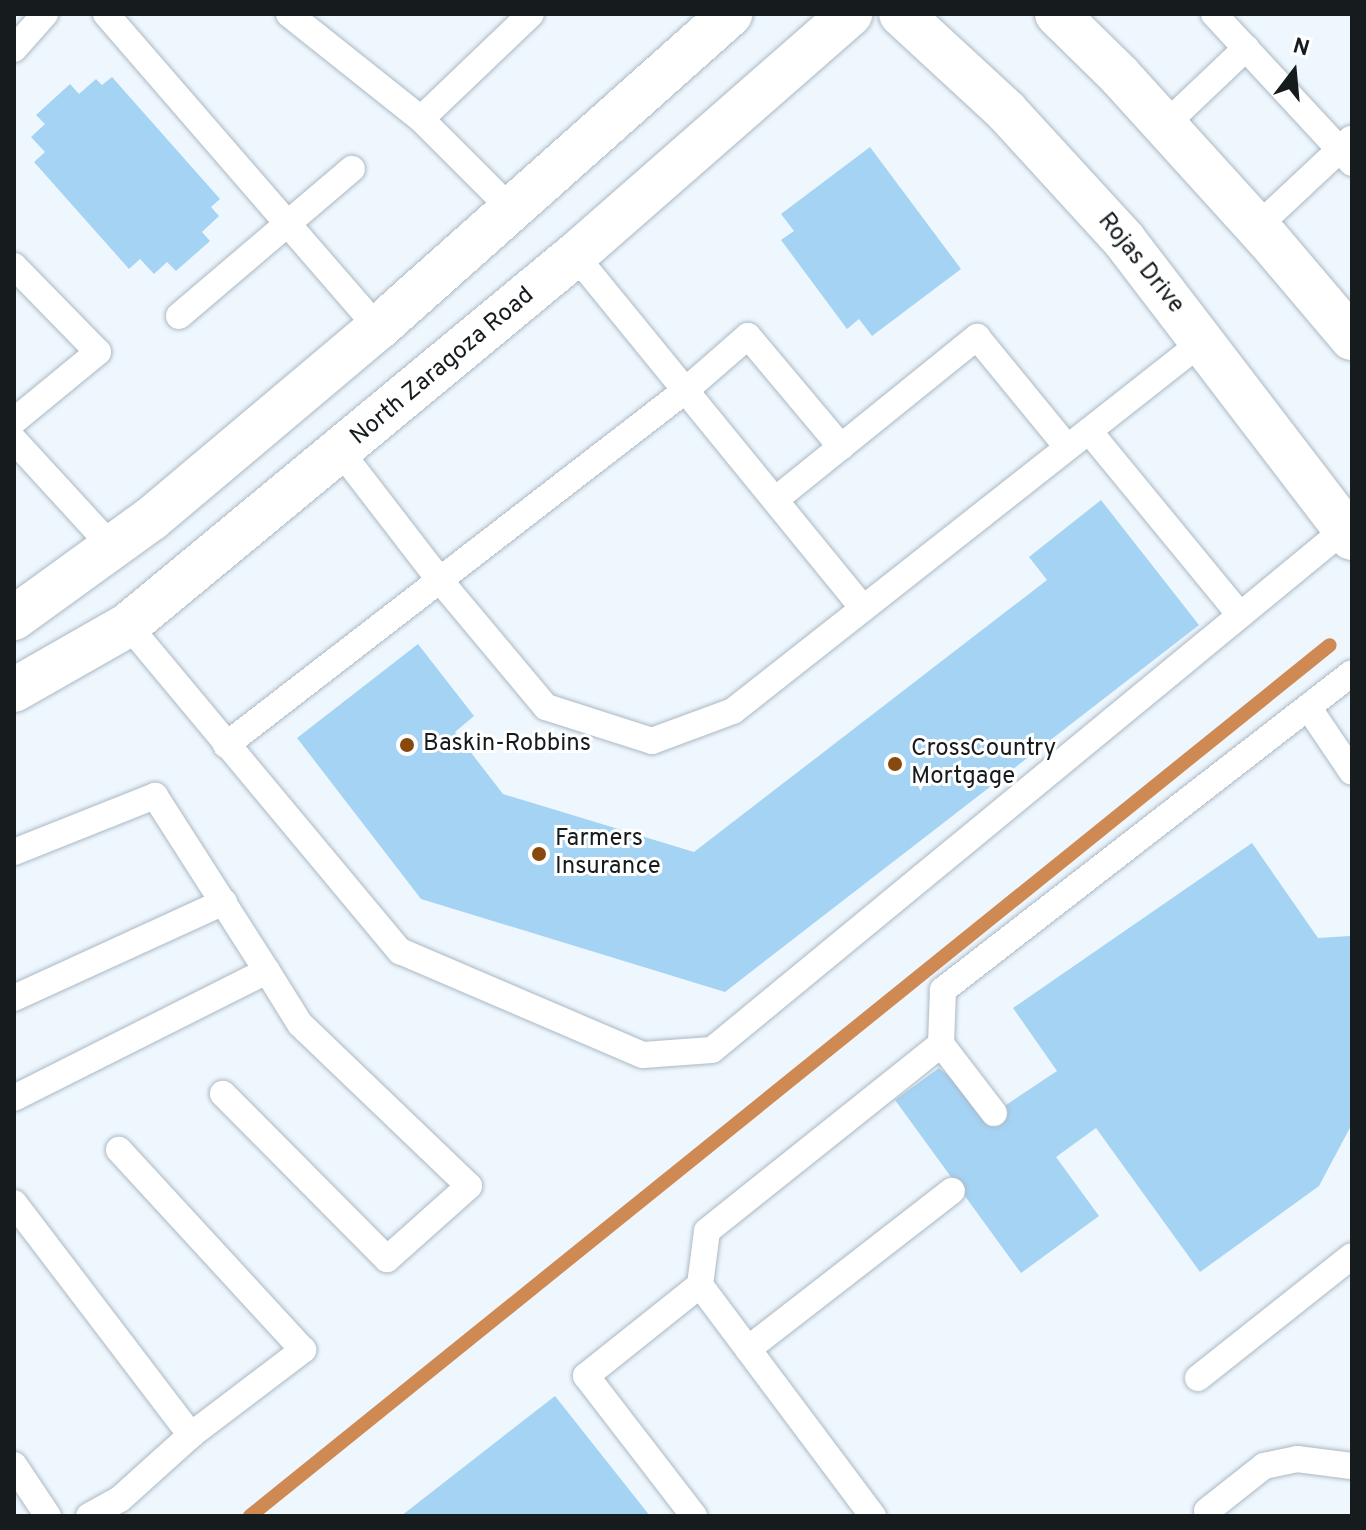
<!DOCTYPE html>
<style>
body{margin:0}
#map{position:relative;width:1366px;height:1530px;overflow:hidden;background:#eff7fe;font-family:Overpass,sans-serif}
div>[style]{position:absolute}
.stream>*{height:14px;margin:-7px;padding:0 7px;transform-origin:7px;border-radius:7px;background:#cf8953}
.building>*{inset:0;background:#a5d3f4}
.roads{filter:drop-shadow(0 0 2px #abb9c3) drop-shadow(0 0 2px #abb9c3)}
.lane>*{height:26px;margin:-13px;padding:0 13px;transform-origin:13px;border-radius:13px;background:#fff}
.secondary>*{height:44px;margin:-22px;padding:0 22px;transform-origin:22px;border-radius:22px;background:#fff}
.dots>*{width:22px;height:22px;translate:-50% -50%;box-sizing:border-box;border:4px solid #fff;border-radius:50%}
span{translate:-50% -50%;white-space:nowrap;text-align:center;line-height:1.15;-webkit-text-stroke:6px #fff;paint-order:stroke}
.street-label{font-size:24px;color:#161b1e}
.poi-label{font-size:24px;color:#161b1e}
.left{translate:0 -50%;text-align:left}
.frame{position:absolute;inset:0;border:16px solid #161b1e;pointer-events:none}
.north{position:absolute;left:1254px;top:32px;width:80px;height:80px;-webkit-text-stroke:6px #fff;paint-order:stroke;rotate:16deg;font-size:22px;font-weight:700;line-height:32px;text-align:center;color:#161b1e}
.north::after{content:'';display:block;margin:auto;width:28px;height:36px;background:#161b1e;clip-path:polygon(50% 0,100% 100%,50% 72%,0 100%)}
</style>
<div id="map">
<div class="stream">
<i style="left:250px;top:1516px;width:1387px;rotate:-38.89deg"></i>
</div>
<div class="building">
<i style="clip-path:polygon(112px 77px,220px 199px,211px 207px,219px 216px,202px 232px,210px 241px,176px 271px,167px 262px,154px 274px,140px 259px,129px 269px,34px 162px,45px 152px,31px 137px,45px 124px,36px 115px,70px 84px,79px 94px,96px 79px,102px 85px)"></i>
<i style="clip-path:polygon(870px 147px,961px 269px,872px 336px,859px 319px,847px 329px,781px 240px,794px 231px,781px 214px)"></i>
<i style="clip-path:polygon(1101px 500px,1199px 625px,725px 992px,421px 899px,297px 738px,418px 644px,474px 716px,455px 732px,503px 794px,694px 852px,1047px 580px,1029px 557px)"></i>
<i style="clip-path:polygon(1252px 843px,1318px 938px,1350px 936px,1352px 1124px,1319px 1186px,1200px 1272px,1096px 1128px,1056px 1157px,1099px 1216px,1021px 1273px,895px 1100px,939px 1068px,994px 1113px,1057px 1071px,1013px 1008px)"></i>
<i style="clip-path:polygon(555px 1396px,650px 1516px,401px 1516px)"></i>
</div>
<div class="roads">
<div class="lane">
<i style="left:106px;top:14px;width:415px;rotate:49.1deg"></i>
<i style="left:289px;top:14px;width:169px;rotate:38.5deg"></i>
<i style="left:421px;top:119px;width:152px;rotate:-43.7deg"></i>
<i style="left:1214px;top:14px;width:203px;rotate:47.2deg"></i>
<i style="left:14px;top:49px;width:47px;rotate:-48.5deg"></i>
<i style="left:421px;top:119px;width:129px;rotate:45deg"></i>
<i style="left:1165px;top:125px;width:112px;rotate:-43.5deg"></i>
<i style="left:1257px;top:227px;width:129px;rotate:-43.1deg"></i>
<i style="left:575px;top:255px;width:456px;rotate:50.8deg"></i>
<i style="left:14px;top:266px;width:120px;rotate:45.7deg"></i>
<i style="left:98px;top:352px;width:109px;rotate:140.6deg"></i>
<i style="left:179px;top:316px;width:227px;rotate:-40.4deg"></i>
<i style="left:1089px;top:431px;width:238px;rotate:50.6deg"></i>
<i style="left:14px;top:440px;width:145px;rotate:47.5deg"></i>
<i style="left:341px;top:452px;width:159px;rotate:52.4deg"></i>
<i style="left:438px;top:578px;width:168px;rotate:50.1deg"></i>
<i style="left:546px;top:707px;width:111px;rotate:17.8deg"></i>
<i style="left:652px;top:741px;width:86px;rotate:-20.3deg"></i>
<i style="left:733px;top:711px;width:598px;rotate:-38.21deg"></i>
<i style="left:775px;top:500px;width:260px;rotate:-38.9deg"></i>
<i style="left:977px;top:337px;width:142px;rotate:50.7deg"></i>
<i style="left:128px;top:625px;width:425px;rotate:50.2deg"></i>
<i style="left:400px;top:951px;width:264px;rotate:23.2deg"></i>
<i style="left:643px;top:1055px;width:69px;rotate:-4.1deg"></i>
<i style="left:712px;top:1050px;width:820px;rotate:-39.46deg"></i>
<i style="left:1308px;top:707px;width:78px;rotate:55.9deg"></i>
<i style="left:226px;top:745px;width:581px;rotate:-37.66deg"></i>
<i style="left:686px;top:390px;width:82px;rotate:-41.1deg"></i>
<i style="left:748px;top:336px;width:145px;rotate:50deg"></i>
<i style="left:14px;top:852px;width:152px;rotate:-21.7deg"></i>
<i style="left:155px;top:796px;width:208px;rotate:57.4deg"></i>
<i style="left:14px;top:998px;width:231px;rotate:-24.6deg"></i>
<i style="left:941px;top:1044px;width:87px;rotate:52.5deg"></i>
<i style="left:14px;top:1098px;width:283px;rotate:-26.7deg"></i>
<i style="left:267px;top:971px;width:62px;rotate:58.1deg"></i>
<i style="left:300px;top:1024px;width:234px;rotate:43.8deg"></i>
<i style="left:469px;top:1186px;width:110px;rotate:138.3deg"></i>
<i style="left:387px;top:1259px;width:233px;rotate:-134.8deg"></i>
<i style="left:14px;top:1203px;width:292px;rotate:52.7deg"></i>
<i style="left:700px;top:1285px;width:289px;rotate:53.2deg"></i>
<i style="left:748px;top:1349px;width:258px;rotate:-37.8deg"></i>
<i style="left:1198px;top:1378px;width:196px;rotate:-38.4deg"></i>
<i style="left:14px;top:1465px;width:61px;rotate:56.3deg"></i>
<i style="left:1207px;top:1511px;width:73px;rotate:-38.3deg"></i>
<i style="left:1264px;top:1466px;width:34px;rotate:-12deg"></i>
<i style="left:1297px;top:1459px;width:55px;rotate:7.3deg"></i>
<i style="left:89px;top:1516px;width:35px;rotate:-29deg"></i>
<i style="left:120px;top:1499px;width:96px;rotate:-42deg"></i>
<i style="left:191px;top:1435px;width:141px;rotate:-37.2deg"></i>
<i style="left:303px;top:1350px;width:272px;rotate:-132.6deg"></i>
<i style="left:694px;top:1516px;width:177px;rotate:-127.6deg"></i>
<i style="left:586px;top:1376px;width:146px;rotate:-38.6deg"></i>
<i style="left:700px;top:1285px;width:54px;rotate:-82.6deg"></i>
<i style="left:707px;top:1231px;width:300px;rotate:-38.6deg"></i>
<i style="left:941px;top:1044px;width:54px;rotate:-87.9deg"></i>
<i style="left:943px;top:990px;width:517px;rotate:-37.78deg"></i>
</div>
<div class="secondary">
<i style="left:901px;top:14px;width:143px;rotate:42.7deg"></i>
<i style="left:1006px;top:111px;width:175px;rotate:47.5deg"></i>
<i style="left:1124px;top:240px;width:375px;rotate:52.6deg"></i>
<i style="left:1057px;top:14px;width:88px;rotate:44.5deg"></i>
<i style="left:1120px;top:76px;width:220px;rotate:47.8deg"></i>
<i style="left:1268px;top:239px;width:130px;rotate:49.7deg"></i>
<i style="left:14px;top:618px;width:169px;rotate:-35.9deg"></i>
<i style="left:151px;top:519px;width:297px;rotate:-40.1deg"></i>
<i style="left:378px;top:328px;width:472px;rotate:-41.7deg"></i>
<i style="left:14px;top:690px;width:131px;rotate:-29.7deg"></i>
<i style="left:128px;top:625px;width:580px;rotate:-39.62deg"></i>
<i style="left:575px;top:255px;width:366px;rotate:-41.2deg"></i>
</div>
</div>
<div class="dots">
<i style="left:407px;top:745px;background:#88490e"></i>
<i style="left:895px;top:764px;background:#88490e"></i>
<i style="left:539px;top:854px;background:#88490e"></i>
</div>
<div class="street-label">
<span style="left:1140px;top:264px;rotate:51deg">Rojas Drive</span>
<span style="left:443px;top:367px;rotate:-40deg">North Zaragoza Road</span>
</div>
<div class="poi-label">
<span class="left" style="left:423px;top:745px">Baskin-Robbins</span>
<span class="left" style="left:911px;top:764px">CrossCountry<br>Mortgage</span>
<span class="left" style="left:555px;top:854px">Farmers<br>Insurance</span>
</div>
<div class="frame"></div>
<div class="north">N</div>
</div>
